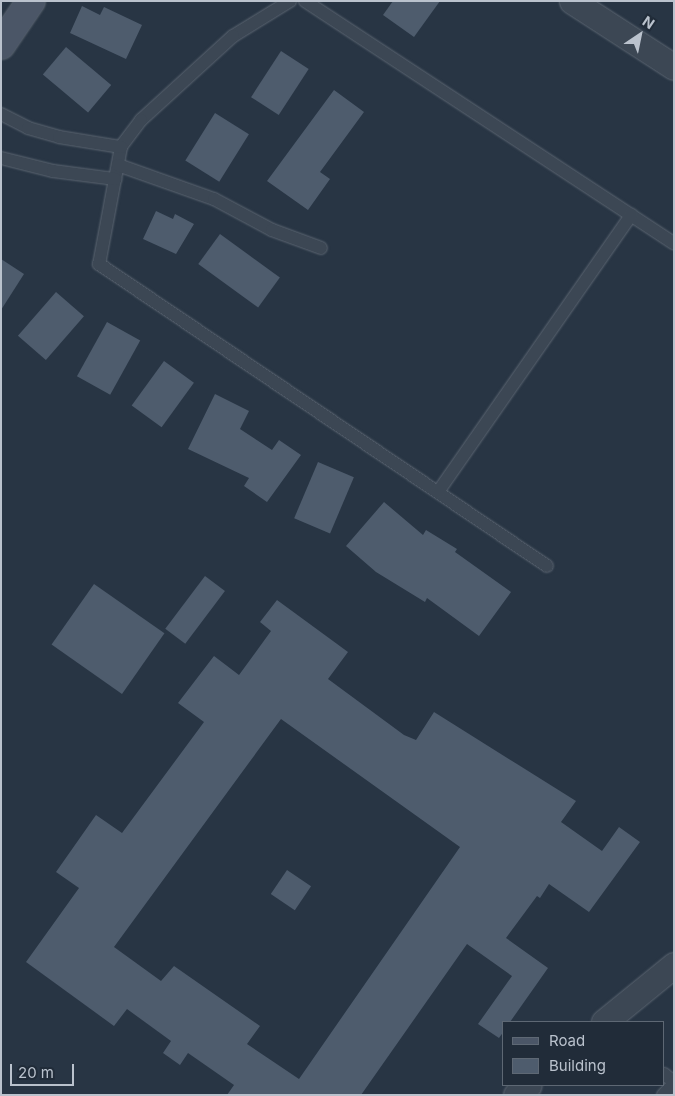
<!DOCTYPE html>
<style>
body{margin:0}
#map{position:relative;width:675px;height:1096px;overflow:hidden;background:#283544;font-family:Inter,sans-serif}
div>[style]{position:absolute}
.building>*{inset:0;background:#4e5c6d;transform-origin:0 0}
.roads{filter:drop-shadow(0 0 1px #5b6571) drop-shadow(0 0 1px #5b6571)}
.service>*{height:12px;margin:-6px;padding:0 6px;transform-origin:6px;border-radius:6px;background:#3c4754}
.minor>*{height:25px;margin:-12.5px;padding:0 12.5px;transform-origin:12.5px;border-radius:12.5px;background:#3c4754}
.secondary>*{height:28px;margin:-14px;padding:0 14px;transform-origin:14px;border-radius:14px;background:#4b5667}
span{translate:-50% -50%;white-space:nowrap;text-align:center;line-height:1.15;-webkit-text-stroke:4px #212c39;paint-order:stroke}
.frame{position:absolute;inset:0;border:2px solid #bac2cd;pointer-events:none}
.legend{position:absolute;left:502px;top:1021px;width:162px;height:65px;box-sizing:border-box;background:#212c39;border:1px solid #5e6874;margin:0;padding:6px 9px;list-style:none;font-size:15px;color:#bac2cd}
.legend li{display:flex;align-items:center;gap:10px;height:25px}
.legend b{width:25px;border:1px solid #5e6874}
.north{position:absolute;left:615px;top:10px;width:50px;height:50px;-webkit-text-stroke:4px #212c39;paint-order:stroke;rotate:34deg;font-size:14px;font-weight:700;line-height:20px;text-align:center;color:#bac2cd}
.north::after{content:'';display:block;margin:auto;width:18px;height:22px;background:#bac2cd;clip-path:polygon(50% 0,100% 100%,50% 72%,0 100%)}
.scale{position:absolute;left:10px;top:1064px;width:64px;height:22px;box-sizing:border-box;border:2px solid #bac2cd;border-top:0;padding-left:6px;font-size:15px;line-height:18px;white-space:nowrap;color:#bac2cd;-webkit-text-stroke:4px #212c39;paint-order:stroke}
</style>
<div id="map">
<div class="building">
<i style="clip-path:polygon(393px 1px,440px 1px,414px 37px,383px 15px)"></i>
<i style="clip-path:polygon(82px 6px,100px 15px,104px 7px,142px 25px,126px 59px,70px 33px)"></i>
<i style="left:66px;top:47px;width:59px;height:36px;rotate:40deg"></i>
<i style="left:281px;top:51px;width:33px;height:55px;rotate:33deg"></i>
<i style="clip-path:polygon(334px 90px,364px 112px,320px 172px,330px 179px,308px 210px,267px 181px)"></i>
<i style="left:215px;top:113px;width:40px;height:56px;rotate:32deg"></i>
<i style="clip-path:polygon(156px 211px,173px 219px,175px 214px,194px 224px,176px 254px,143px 239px)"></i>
<i style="left:220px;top:234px;width:74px;height:37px;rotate:36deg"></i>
<i style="clip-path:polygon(1px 259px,24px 274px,1px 310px)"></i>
<i style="left:56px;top:292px;width:37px;height:58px;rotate:41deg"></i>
<i style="left:107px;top:322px;width:38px;height:62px;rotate:29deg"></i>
<i style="left:164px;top:361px;width:37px;height:55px;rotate:36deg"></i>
<i style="clip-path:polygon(215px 394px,249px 411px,240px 429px,272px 450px,279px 440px,301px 455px,267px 502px,244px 486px,249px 478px,188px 449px)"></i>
<i style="left:318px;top:462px;width:39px;height:61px;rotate:23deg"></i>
<i style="clip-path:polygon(384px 502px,423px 535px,426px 530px,457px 549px,455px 552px,511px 592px,479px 636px,427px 598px,425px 602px,376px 572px,346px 546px)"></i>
<i style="left:205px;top:576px;width:25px;height:66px;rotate:37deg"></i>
<i style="left:94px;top:584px;width:86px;height:74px;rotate:35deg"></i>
<i style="clip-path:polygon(evenodd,277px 600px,348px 652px,328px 679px,404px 735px,416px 740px,434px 712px,576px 801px,561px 822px,602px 851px,619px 827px,640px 842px,589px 912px,549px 884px,540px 898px,537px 896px,506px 938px,548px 968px,510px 1022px,504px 1022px,504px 1031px,499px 1038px,478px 1024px,512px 976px,467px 944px,361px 1095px,227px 1095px,234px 1085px,188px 1053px,180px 1065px,163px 1053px,171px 1041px,127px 1009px,114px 1026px,26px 962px,79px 888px,56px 872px,96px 815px,122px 833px,204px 722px,178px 703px,214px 656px,239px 675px,271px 631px,260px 622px,277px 600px,281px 719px,460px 847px,299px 1079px,247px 1044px,260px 1026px,174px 966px,161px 981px,114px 947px,281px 719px)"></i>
<i style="left:287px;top:870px;width:29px;height:29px;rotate:34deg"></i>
</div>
<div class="roads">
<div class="service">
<i style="left:290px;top:1px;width:67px;rotate:148.4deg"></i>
<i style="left:233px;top:36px;width:125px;rotate:137.6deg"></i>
<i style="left:141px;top:120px;width:34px;rotate:127deg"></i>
<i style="left:121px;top:147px;width:119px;rotate:100.6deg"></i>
<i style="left:99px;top:264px;width:540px;rotate:33.98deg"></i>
<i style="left:305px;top:1px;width:441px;rotate:33.3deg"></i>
<i style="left:1px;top:114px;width:30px;rotate:27deg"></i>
<i style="left:28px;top:128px;width:32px;rotate:16deg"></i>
<i style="left:59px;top:137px;width:63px;rotate:9.2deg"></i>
<i style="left:1px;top:158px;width:54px;rotate:14deg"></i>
<i style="left:53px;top:171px;width:63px;rotate:7.4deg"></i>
<i style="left:118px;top:165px;width:102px;rotate:19.5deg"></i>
<i style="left:214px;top:199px;width:66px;rotate:28.1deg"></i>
<i style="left:272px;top:230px;width:52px;rotate:20.2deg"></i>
<i style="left:438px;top:492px;width:338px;rotate:-55.1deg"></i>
<i style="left:664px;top:1074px;width:13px;rotate:39deg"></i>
<i style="left:663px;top:1095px;width:16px;rotate:-47deg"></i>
</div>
<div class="minor">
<i style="left:572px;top:1px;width:121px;rotate:32.9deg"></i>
<i style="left:604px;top:1022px;width:90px;rotate:-39.2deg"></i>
<i style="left:516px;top:1095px;width:16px;rotate:-38deg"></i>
</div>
<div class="secondary">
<i style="left:1px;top:45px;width:53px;rotate:-55.7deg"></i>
</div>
</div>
<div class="frame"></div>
<ul class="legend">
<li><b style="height:6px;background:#4b5667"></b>Road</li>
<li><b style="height:14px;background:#4e5c6d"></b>Building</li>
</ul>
<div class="north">N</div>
<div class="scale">20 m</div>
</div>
